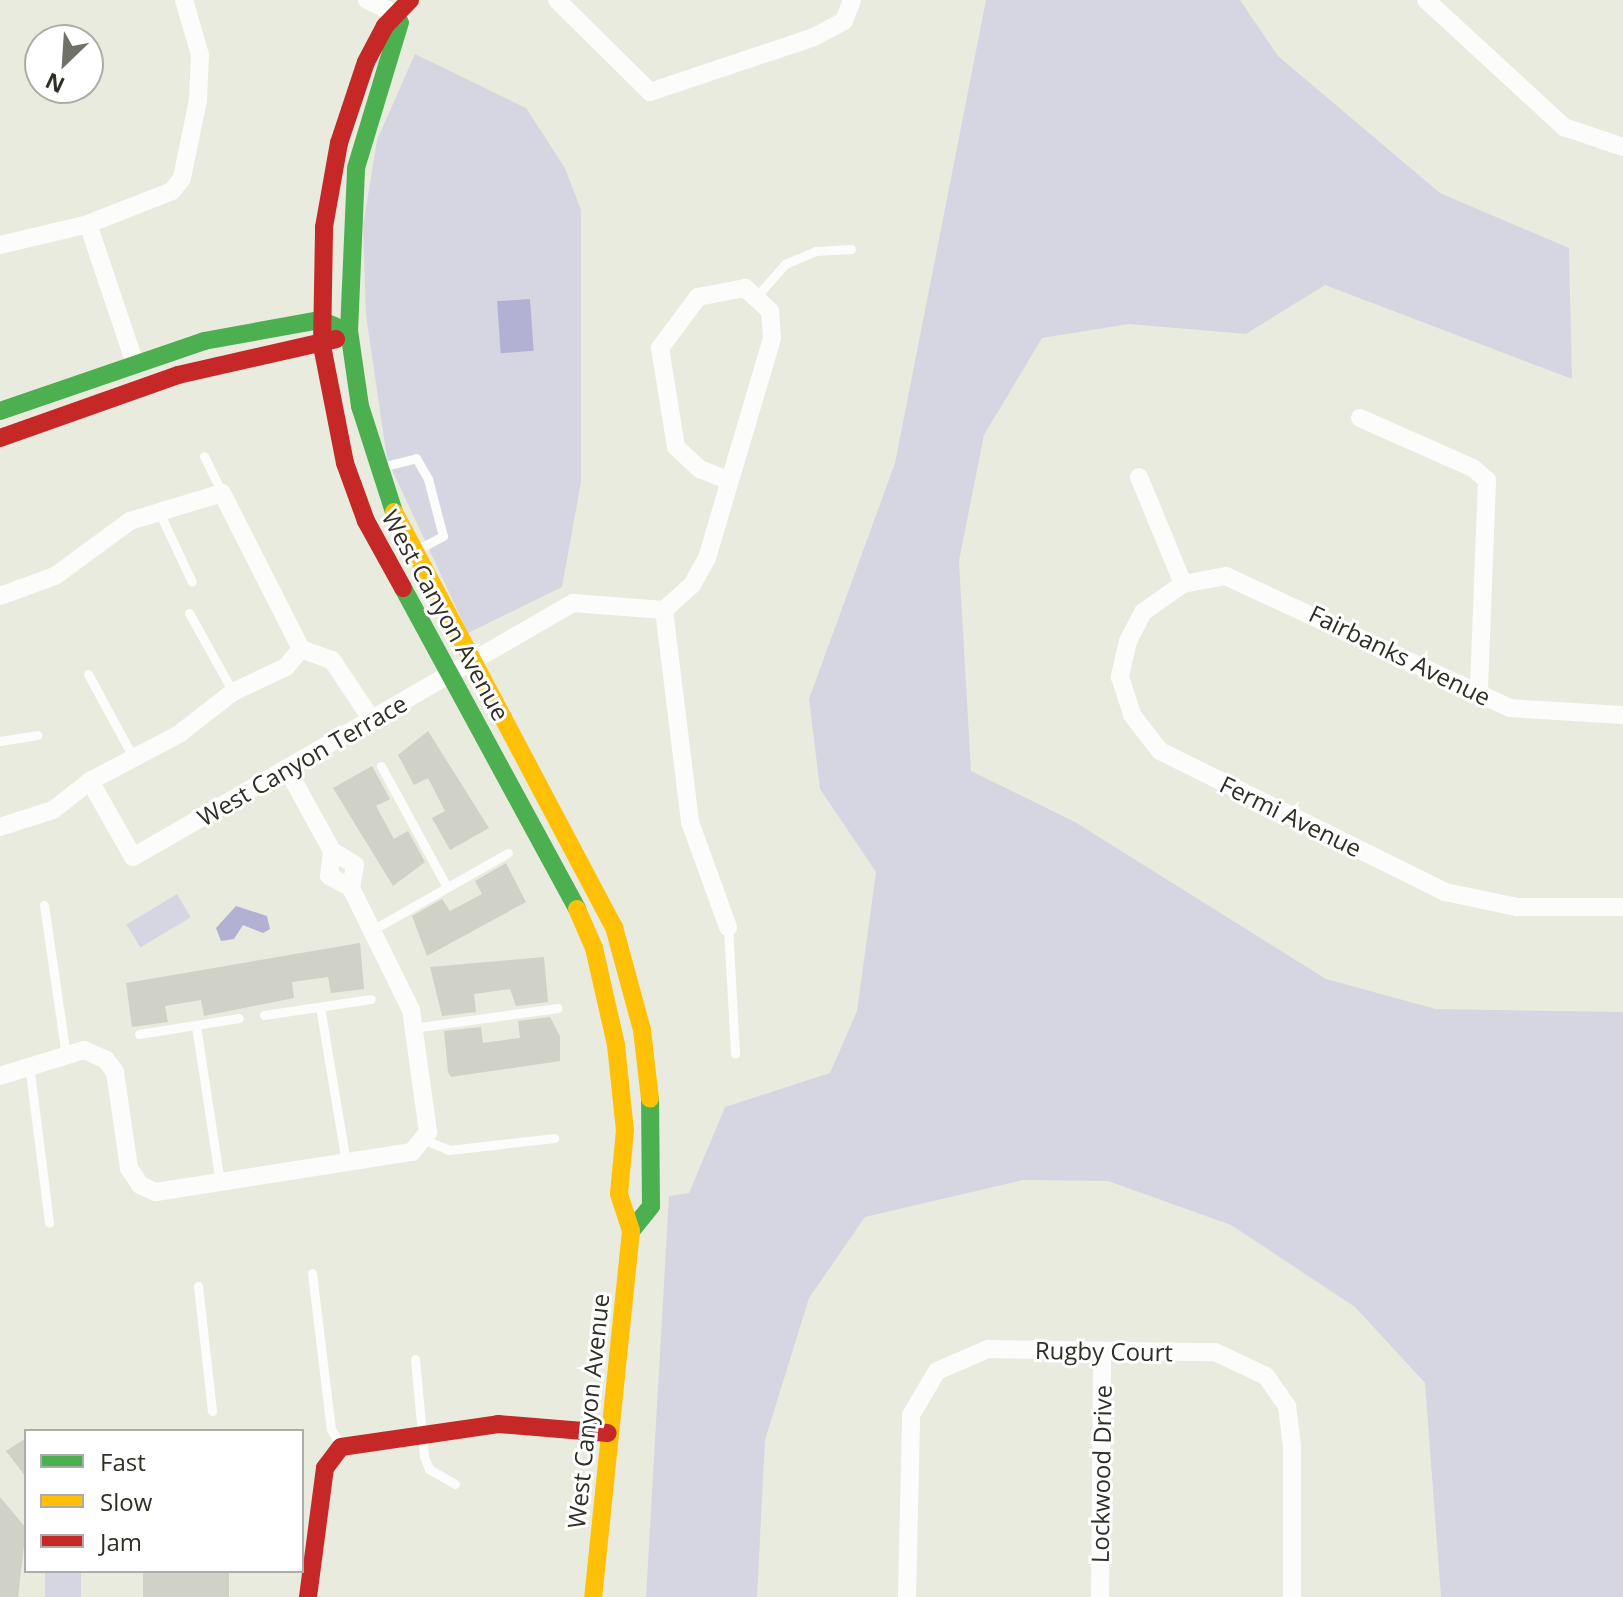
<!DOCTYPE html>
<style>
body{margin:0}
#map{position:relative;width:1623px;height:1597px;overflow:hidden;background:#eaebdf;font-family:"Open Sans",sans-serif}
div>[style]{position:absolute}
.green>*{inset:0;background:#d6d6e3;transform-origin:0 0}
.water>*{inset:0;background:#b2b0d3;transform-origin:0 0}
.building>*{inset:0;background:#d0d1c7;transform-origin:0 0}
.lane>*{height:9px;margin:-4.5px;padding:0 4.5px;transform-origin:4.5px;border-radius:4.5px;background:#fcfcfa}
.street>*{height:18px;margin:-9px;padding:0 9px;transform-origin:9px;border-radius:9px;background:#fcfcfa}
.fast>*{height:18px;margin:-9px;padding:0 9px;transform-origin:9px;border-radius:9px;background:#4caf50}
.slow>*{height:18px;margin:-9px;padding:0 9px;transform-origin:9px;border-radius:9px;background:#ffc107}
.jam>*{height:18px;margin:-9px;padding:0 9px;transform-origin:9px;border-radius:9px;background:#c62828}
span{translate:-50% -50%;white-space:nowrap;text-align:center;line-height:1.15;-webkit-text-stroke:6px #fff;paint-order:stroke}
.street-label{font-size:24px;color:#2f2f26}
.legend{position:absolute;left:24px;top:1429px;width:280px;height:144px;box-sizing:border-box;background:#fff;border:2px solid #acaca8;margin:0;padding:10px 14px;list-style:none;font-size:24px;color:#2f2f26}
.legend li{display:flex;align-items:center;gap:16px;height:40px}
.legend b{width:40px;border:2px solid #acaca8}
.north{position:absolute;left:24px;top:24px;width:80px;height:80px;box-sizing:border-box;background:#fff;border:2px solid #acaca8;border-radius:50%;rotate:205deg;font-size:22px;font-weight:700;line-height:32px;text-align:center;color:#2f2f26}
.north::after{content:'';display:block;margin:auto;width:28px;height:36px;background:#707167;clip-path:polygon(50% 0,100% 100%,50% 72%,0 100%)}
</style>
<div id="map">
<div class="green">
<i style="clip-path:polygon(986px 0,1240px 0,1278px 56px,1440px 193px,1569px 248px,1572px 379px,1325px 285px,1246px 334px,1129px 324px,1042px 338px,984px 435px,959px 561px,971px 771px,1075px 822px,1326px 979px,1436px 1009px,1623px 1012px,1623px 1597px,1441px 1597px,1425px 1383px,1355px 1307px,1231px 1225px,1108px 1181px,1023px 1180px,865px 1217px,809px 1298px,765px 1440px,757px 1597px,646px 1597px,669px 1196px,689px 1193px,725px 1107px,830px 1073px,857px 1011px,876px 872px,820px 789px,809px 699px,895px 463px)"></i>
<i style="clip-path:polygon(415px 54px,526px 108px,565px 168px,581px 210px,581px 482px,562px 587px,468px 633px,387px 459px,366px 315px,363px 226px,377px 140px)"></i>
<i style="left:177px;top:894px;width:27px;height:59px;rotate:59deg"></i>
<i style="left:45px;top:1571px;width:36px;height:26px"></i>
</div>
<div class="water">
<i style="left:530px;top:299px;width:52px;height:33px;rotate:86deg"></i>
<i style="clip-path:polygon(236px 906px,267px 916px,270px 929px,263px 933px,243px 925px,234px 939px,221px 941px,216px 928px)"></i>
</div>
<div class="building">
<i style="clip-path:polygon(428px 731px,489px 828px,450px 850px,432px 818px,445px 811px,428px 778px,414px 785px,398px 755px)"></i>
<i style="clip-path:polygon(372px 766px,390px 799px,376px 806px,394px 839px,408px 831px,425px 862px,393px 886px,333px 788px)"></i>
<i style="clip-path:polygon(506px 863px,526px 902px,427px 956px,412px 916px,442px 899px,450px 911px,482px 894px,475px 881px)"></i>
<i style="clip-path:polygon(360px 943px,364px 989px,331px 993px,328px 977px,292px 982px,294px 998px,204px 1016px,201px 1000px,165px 1006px,168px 1022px,132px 1027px,126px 983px)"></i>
<i style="clip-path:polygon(544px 957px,548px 1002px,516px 1006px,510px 989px,474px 994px,476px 1012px,442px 1016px,430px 967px)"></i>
<i style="clip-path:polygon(550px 1017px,560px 1036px,560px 1061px,451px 1077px,448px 1072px,444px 1031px,481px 1027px,483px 1043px,520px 1038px,518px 1021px)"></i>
<i style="clip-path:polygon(26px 1438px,26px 1477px,6px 1451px)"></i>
<i style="clip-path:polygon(0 1497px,26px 1528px,18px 1597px,0 1597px)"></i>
<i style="left:143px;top:1571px;width:86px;height:26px"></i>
</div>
<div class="lane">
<i style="left:756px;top:297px;width:44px;rotate:-48.7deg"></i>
<i style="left:785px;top:264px;width:33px;rotate:-23deg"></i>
<i style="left:815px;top:251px;width:36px;rotate:-3deg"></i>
<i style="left:204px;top:456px;width:41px;rotate:64.1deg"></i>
<i style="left:381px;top:467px;width:36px;rotate:-14deg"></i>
<i style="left:416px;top:458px;width:24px;rotate:60deg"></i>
<i style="left:428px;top:479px;width:59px;rotate:75.3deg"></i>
<i style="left:443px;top:536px;width:30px;rotate:152deg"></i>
<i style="left:159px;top:512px;width:77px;rotate:64.8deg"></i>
<i style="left:189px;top:613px;width:90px;rotate:60.9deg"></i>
<i style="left:88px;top:674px;width:94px;rotate:61.5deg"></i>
<i style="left:0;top:741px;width:38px;rotate:-9deg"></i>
<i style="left:381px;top:766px;width:138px;rotate:61.4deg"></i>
<i style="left:44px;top:905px;width:152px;rotate:81.7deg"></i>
<i style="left:728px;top:927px;width:127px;rotate:86.8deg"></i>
<i style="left:374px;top:929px;width:154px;rotate:-29.6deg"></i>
<i style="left:320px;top:1007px;width:158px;rotate:80.5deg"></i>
<i style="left:264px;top:1015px;width:108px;rotate:-8.5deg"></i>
<i style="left:196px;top:1026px;width:158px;rotate:81.3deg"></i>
<i style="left:413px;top:1028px;width:146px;rotate:-7.9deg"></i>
<i style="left:139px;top:1034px;width:101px;rotate:-9.1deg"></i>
<i style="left:29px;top:1064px;width:160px;rotate:82.8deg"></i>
<i style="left:423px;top:1139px;width:28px;rotate:23deg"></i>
<i style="left:449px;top:1150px;width:106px;rotate:-6.5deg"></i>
<i style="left:312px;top:1273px;width:157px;rotate:83.1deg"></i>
<i style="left:331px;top:1429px;width:21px;rotate:61deg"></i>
<i style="left:198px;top:1286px;width:126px;rotate:83.6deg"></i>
<i style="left:415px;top:1359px;width:97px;rotate:84.7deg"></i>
<i style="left:424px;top:1456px;width:14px;rotate:69deg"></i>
<i style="left:429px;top:1469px;width:30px;rotate:30deg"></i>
</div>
<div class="street">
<i style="left:367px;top:0;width:37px;rotate:26deg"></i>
<i style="left:557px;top:0;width:131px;rotate:44.7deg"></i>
<i style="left:650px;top:92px;width:173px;rotate:-18.5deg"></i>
<i style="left:814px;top:37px;width:34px;rotate:-28deg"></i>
<i style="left:844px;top:21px;width:22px;rotate:-69deg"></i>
<i style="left:1426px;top:0;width:188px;rotate:42.6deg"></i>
<i style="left:1564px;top:127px;width:62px;rotate:18.7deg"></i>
<i style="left:88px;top:224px;width:148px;rotate:71.4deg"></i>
<i style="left:0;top:245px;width:90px;rotate:-13.4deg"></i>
<i style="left:88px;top:224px;width:90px;rotate:-21.4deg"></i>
<i style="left:172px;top:191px;width:16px;rotate:-52deg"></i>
<i style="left:182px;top:178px;width:80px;rotate:-78.4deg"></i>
<i style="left:198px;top:100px;width:45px;rotate:-87.5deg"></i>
<i style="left:200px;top:55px;width:57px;rotate:-106.2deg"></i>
<i style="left:1360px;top:418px;width:124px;rotate:23.9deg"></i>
<i style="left:1473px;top:468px;width:18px;rotate:41deg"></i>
<i style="left:1487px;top:480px;width:213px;rotate:92.2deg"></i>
<i style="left:1139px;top:477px;width:116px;rotate:67.6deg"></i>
<i style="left:0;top:596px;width:59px;rotate:-20deg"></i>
<i style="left:55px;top:576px;width:93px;rotate:-36.3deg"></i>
<i style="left:130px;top:521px;width:96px;rotate:-16.9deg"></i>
<i style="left:222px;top:493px;width:175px;rotate:63.1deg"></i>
<i style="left:301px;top:649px;width:33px;rotate:20deg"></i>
<i style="left:332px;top:660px;width:72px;rotate:56.3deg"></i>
<i style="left:664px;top:610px;width:214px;rotate:83deg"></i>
<i style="left:690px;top:822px;width:112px;rotate:70.1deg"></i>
<i style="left:1623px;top:715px;width:113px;rotate:-176.5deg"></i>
<i style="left:1510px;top:708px;width:313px;rotate:-155.1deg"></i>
<i style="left:1226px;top:576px;width:44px;rotate:169.5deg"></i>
<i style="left:1183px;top:584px;width:49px;rotate:145deg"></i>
<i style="left:1143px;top:612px;width:33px;rotate:117deg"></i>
<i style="left:1128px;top:641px;width:37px;rotate:103deg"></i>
<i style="left:1120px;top:677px;width:40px;rotate:72deg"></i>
<i style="left:1132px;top:715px;width:46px;rotate:52.1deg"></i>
<i style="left:1160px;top:751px;width:318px;rotate:26.3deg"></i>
<i style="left:1445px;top:892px;width:74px;rotate:11.8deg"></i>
<i style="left:1517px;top:907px;width:106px"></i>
<i style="left:287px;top:769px;width:94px;rotate:61.2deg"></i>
<i style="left:90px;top:781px;width:87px;rotate:60.5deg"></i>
<i style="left:133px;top:857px;width:508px;rotate:-30deg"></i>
<i style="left:573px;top:603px;width:91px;rotate:4.4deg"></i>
<i style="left:664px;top:610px;width:38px;rotate:-42deg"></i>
<i style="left:692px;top:585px;width:31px;rotate:-61deg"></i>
<i style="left:707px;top:558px;width:229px;rotate:-73.5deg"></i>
<i style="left:772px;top:338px;width:27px;rotate:-94deg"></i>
<i style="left:770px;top:311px;width:34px;rotate:-137deg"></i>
<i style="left:745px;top:288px;width:48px;rotate:169.2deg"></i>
<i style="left:698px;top:297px;width:64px;rotate:126.7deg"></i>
<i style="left:660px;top:348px;width:100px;rotate:80.8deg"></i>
<i style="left:676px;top:447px;width:33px;rotate:43deg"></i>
<i style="left:700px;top:469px;width:31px;rotate:22deg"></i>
<i style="left:0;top:827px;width:56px;rotate:-17.8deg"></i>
<i style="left:53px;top:810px;width:47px;rotate:-38.1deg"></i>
<i style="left:90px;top:781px;width:101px;rotate:-27.8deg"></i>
<i style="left:179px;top:734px;width:68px;rotate:-37.9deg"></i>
<i style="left:233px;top:692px;width:59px;rotate:-25.3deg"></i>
<i style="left:286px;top:667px;width:23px;rotate:-50deg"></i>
<i style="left:332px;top:851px;width:27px;rotate:31deg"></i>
<i style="left:355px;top:865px;width:23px;rotate:100deg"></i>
<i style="left:351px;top:888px;width:25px;rotate:-151deg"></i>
<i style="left:329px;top:876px;width:25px;rotate:-83deg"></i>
<i style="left:0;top:1076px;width:88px;rotate:-17.2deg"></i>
<i style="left:84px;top:1050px;width:24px;rotate:24deg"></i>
<i style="left:106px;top:1060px;width:15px;rotate:53deg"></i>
<i style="left:115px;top:1072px;width:97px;rotate:81.7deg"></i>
<i style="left:129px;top:1168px;width:20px;rotate:57deg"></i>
<i style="left:140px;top:1185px;width:17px;rotate:24deg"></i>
<i style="left:156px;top:1192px;width:259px;rotate:-8.9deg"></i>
<i style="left:412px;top:1152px;width:26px;rotate:-51deg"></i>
<i style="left:428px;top:1132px;width:123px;rotate:-97.9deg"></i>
<i style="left:411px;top:1010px;width:136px;rotate:-116.2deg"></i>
<i style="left:907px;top:1597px;width:182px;rotate:-88.7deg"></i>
<i style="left:911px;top:1415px;width:51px;rotate:-59.4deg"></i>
<i style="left:937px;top:1371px;width:56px;rotate:-23.3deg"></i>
<i style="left:988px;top:1349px;width:227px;rotate:0.8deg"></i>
<i style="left:1215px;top:1352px;width:56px;rotate:25.2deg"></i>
<i style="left:1266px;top:1376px;width:37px;rotate:55deg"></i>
<i style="left:1287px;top:1406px;width:39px;rotate:83deg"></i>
<i style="left:1292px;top:1445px;width:152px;rotate:90deg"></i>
<i style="left:1100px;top:1597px;width:246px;rotate:-89.5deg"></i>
</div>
<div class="fast">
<i style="left:0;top:411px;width:216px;rotate:-18.9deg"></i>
<i style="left:204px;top:341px;width:117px;rotate:-10.3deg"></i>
<i style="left:319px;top:320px;width:17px;rotate:21deg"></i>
<i style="left:394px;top:512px;width:111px;rotate:-107.8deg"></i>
<i style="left:360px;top:406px;width:76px;rotate:-98.3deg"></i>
<i style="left:349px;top:331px;width:163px;rotate:-87.5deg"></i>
<i style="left:356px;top:168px;width:152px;rotate:-73.2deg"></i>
<i style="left:403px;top:588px;width:365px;rotate:61.5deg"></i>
<i style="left:631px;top:1231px;width:32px;rotate:-51deg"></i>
<i style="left:651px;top:1206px;width:107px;rotate:-90.5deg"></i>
</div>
<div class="slow">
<i style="left:394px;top:512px;width:470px;rotate:62.1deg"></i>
<i style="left:614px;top:927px;width:107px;rotate:74.8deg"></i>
<i style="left:642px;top:1030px;width:69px;rotate:83.4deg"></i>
<i style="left:577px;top:909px;width:43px;rotate:66.4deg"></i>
<i style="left:594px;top:948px;width:99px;rotate:77.2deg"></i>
<i style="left:616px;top:1045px;width:85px;rotate:84deg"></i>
<i style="left:625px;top:1130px;width:64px;rotate:95.4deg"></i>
<i style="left:619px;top:1194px;width:39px;rotate:72deg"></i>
<i style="left:631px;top:1231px;width:368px;rotate:95.9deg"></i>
</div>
<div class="jam">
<i style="left:0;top:438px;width:189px;rotate:-19.5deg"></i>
<i style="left:178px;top:375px;width:162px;rotate:-12.8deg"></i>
<i style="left:403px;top:588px;width:77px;rotate:-118.9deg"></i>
<i style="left:366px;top:521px;width:62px;rotate:-109.9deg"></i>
<i style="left:345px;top:463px;width:119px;rotate:-101.1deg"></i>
<i style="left:322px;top:346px;width:119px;rotate:-89deg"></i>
<i style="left:324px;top:227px;width:85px;rotate:-79.9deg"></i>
<i style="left:339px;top:143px;width:85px;rotate:-71.6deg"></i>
<i style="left:366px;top:62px;width:41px;rotate:-62.2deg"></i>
<i style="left:385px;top:26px;width:36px;rotate:-46deg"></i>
<i style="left:308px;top:1597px;width:130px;rotate:-82.5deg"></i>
<i style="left:325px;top:1468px;width:26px;rotate:-53deg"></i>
<i style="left:341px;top:1447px;width:159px;rotate:-8.3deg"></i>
<i style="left:498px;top:1424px;width:110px;rotate:4.7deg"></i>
</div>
<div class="street-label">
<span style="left:446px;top:615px;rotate:61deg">West Canyon Avenue</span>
<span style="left:1400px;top:655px;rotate:26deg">Fairbanks Avenue</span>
<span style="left:302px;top:760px;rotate:-30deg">West Canyon Terrace</span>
<span style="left:1291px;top:816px;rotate:26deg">Fermi Avenue</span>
<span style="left:1104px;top:1351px;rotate:1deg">Rugby Court</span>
<span style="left:588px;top:1411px;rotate:-84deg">West Canyon Avenue</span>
<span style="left:1101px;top:1474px;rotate:-89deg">Lockwood Drive</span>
</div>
<ul class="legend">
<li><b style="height:10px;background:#4caf50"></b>Fast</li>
<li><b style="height:10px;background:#ffc107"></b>Slow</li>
<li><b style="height:10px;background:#c62828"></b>Jam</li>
</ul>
<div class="north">N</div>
</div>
